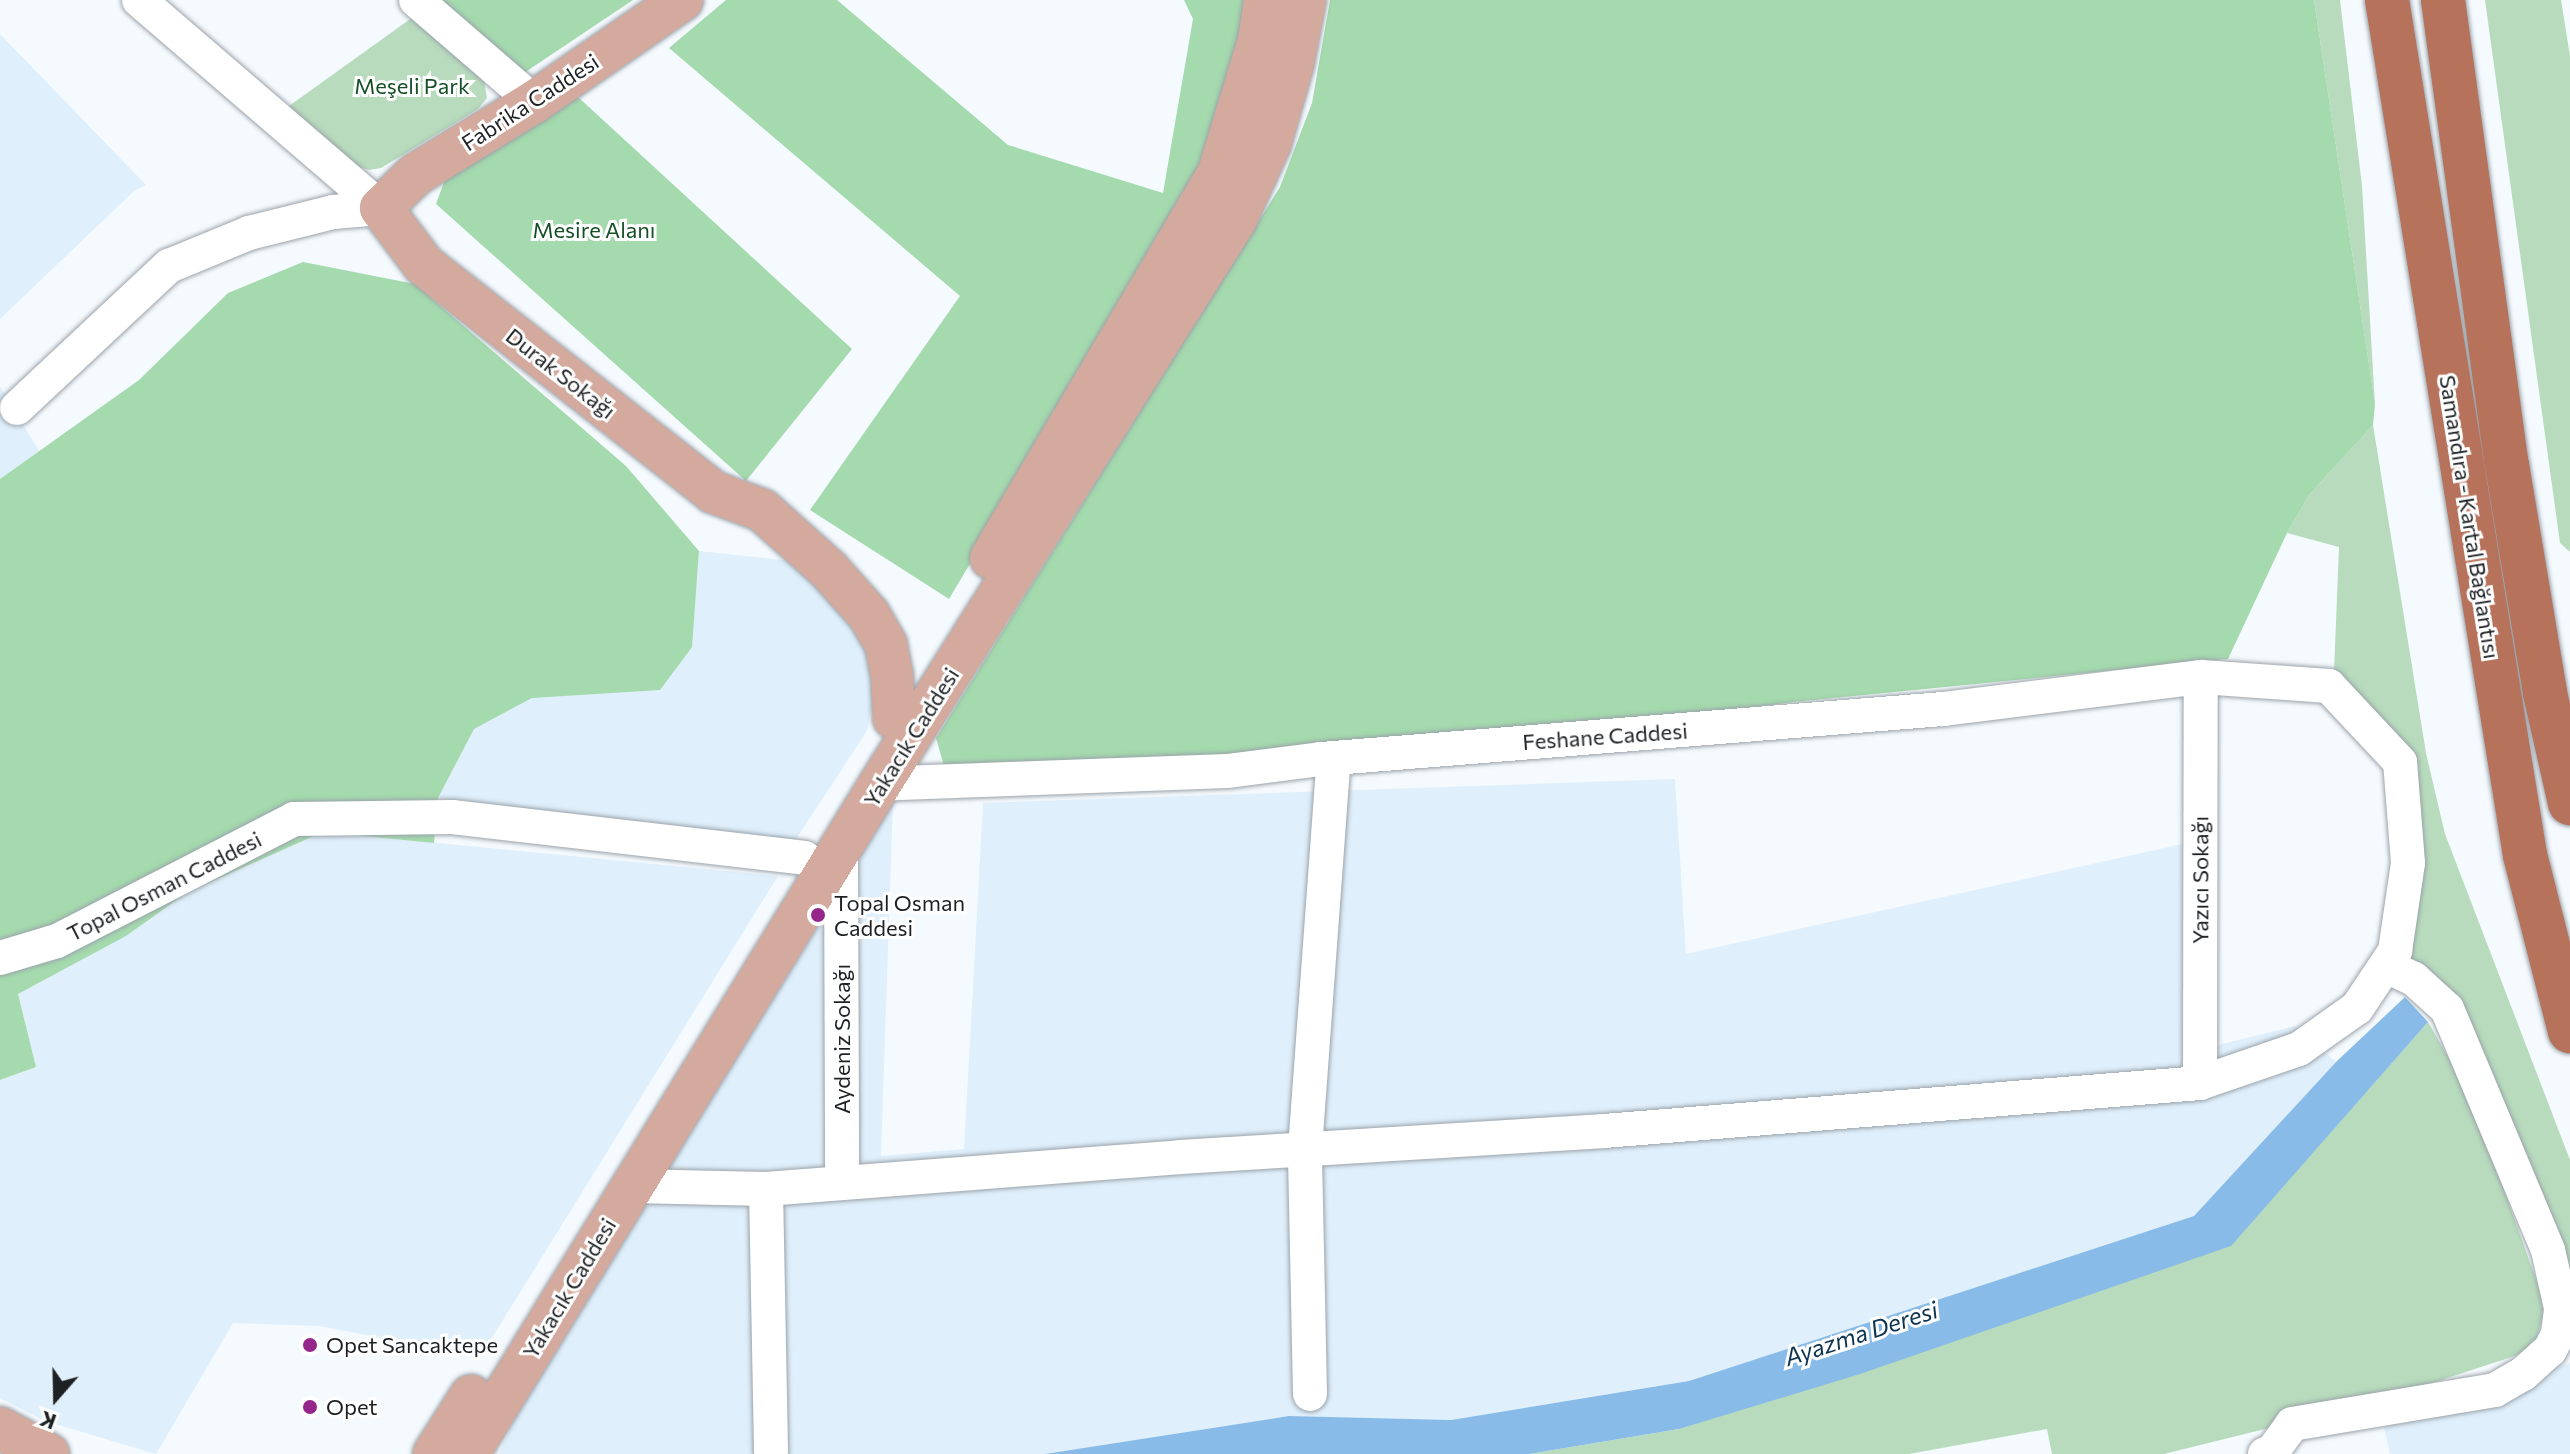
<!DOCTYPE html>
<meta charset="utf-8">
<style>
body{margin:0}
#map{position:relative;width:2570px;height:1454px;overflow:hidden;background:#f5fafe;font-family:Commissioner,sans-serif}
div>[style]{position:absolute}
.built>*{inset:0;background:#dfeffb}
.green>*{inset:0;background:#b7dbbc}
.forest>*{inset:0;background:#a4daad}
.water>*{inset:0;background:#88bbe8}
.roads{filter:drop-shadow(0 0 2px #9ba3aa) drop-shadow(0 0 2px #9ba3aa)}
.minor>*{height:34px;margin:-17px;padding:0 17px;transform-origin:17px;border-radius:17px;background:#fff}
.major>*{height:42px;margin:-21px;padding:0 21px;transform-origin:21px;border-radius:21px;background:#d3aa9d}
.highway>*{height:44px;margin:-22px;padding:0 22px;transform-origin:22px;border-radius:22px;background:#b6725b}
.dots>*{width:22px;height:22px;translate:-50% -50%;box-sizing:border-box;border:4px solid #fff;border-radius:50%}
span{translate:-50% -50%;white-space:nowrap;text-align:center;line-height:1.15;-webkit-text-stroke:6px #fff;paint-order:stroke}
.park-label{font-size:22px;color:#155027}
.street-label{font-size:22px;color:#1e2124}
.poi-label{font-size:22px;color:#1e2124}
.left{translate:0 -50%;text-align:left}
.water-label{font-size:24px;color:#0c3451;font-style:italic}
.north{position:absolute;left:16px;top:1358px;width:80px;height:80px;-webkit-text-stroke:6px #fff;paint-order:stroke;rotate:200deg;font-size:22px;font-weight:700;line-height:32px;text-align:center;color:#1e2124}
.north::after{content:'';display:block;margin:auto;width:28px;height:36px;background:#1e2124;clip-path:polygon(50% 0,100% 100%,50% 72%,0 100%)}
</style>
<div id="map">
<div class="built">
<i style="clip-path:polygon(0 34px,146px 185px,134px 191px,0 319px)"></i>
<i style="clip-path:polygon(0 387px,39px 451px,0 479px)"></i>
<i style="clip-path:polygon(699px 551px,793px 561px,858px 618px,877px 681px,867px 731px,794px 842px,438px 798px,474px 729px,532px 698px,580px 693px,692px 647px)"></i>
<i style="clip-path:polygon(1675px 779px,1686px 954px,2196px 841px,2198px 1050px,2295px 1026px,2336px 1062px,2194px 1216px,1689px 1381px,1451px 1420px,1289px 1416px,1045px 1454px,499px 1454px,537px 1368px,807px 945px,893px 801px,881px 1156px,964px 1149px,983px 803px)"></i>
<i style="clip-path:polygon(324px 832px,778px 876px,480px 1357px,319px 1326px,233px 1323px,156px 1454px,45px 1421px,0 1398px,0 1080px,36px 1067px,18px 994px,126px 936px,188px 892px)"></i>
<i style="clip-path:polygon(2570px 1363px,2570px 1454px,2390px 1454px,2384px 1428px)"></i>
</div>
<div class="green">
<i style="clip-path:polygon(2314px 0,2340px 0,2362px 186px,2375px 404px)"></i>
<i style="clip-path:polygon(2485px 0,2561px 0,2570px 56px,2570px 552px,2560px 543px)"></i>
<i style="clip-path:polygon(420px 12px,484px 81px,487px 98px,478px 109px,381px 168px,369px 170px,355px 166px,289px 106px)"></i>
<i style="clip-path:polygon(2373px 425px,2426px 753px,2445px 834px,2570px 1160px,2570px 1317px,2403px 953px,2408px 753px,2334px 672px,2339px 547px,2287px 533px,2309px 495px)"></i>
<i style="clip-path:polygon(2428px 1022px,2470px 1095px,2546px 1307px,2533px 1350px,2374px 1402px,2164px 1454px,2052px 1454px,2047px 1429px,1909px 1454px,1529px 1454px,1679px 1429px,2230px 1246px)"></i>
</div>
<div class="forest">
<i style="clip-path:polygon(439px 0,633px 0,521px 75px)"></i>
<i style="clip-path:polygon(726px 0,837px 0,1008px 145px,1163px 193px,1193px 19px,1184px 0,1246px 0,1238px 71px,1203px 172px,949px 599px,810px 510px,960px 296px,669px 48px)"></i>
<i style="clip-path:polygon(1330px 0,2314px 0,2375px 404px,2373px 425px,2309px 495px,2287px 533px,2228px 659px,1793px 702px,1419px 751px,946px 773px,936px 738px,1280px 187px,1312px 103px)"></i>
<i style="clip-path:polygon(578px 97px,852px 349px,746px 481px,436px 204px,447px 174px)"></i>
<i style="clip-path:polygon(303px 262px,415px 284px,626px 466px,699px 551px,692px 647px,660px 690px,532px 698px,474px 729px,438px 798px,434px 843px,323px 832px,188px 892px,126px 936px,18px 994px,36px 1067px,0 1080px,0 479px,139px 380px,228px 293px)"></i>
</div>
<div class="water">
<i style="clip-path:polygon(2405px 997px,2428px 1022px,2231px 1246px,1860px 1374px,1679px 1429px,1529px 1454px,1045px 1454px,1289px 1416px,1451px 1420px,1689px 1381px,2194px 1216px,2336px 1062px)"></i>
</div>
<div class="roads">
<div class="minor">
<i style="left:139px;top:0;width:319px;rotate:40.7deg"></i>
<i style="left:416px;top:0;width:156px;rotate:40.8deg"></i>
<i style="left:17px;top:408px;width:208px;rotate:-43.1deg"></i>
<i style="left:169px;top:266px;width:87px;rotate:-22.4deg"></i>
<i style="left:249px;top:233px;width:87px;rotate:-14deg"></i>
<i style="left:333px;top:212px;width:48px;rotate:-4.8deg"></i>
<i style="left:841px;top:847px;width:336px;rotate:89.8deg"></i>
<i style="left:0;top:958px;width:59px;rotate:-16.6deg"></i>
<i style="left:57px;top:941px;width:267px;rotate:-27.2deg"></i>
<i style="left:294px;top:819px;width:158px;rotate:-0.7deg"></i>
<i style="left:452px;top:817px;width:355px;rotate:6.6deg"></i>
<i style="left:2200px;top:1083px;width:406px;rotate:-89.9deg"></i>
<i style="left:632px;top:1186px;width:134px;rotate:1.3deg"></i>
<i style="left:766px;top:1189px;width:416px;rotate:-4.4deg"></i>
<i style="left:1181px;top:1157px;width:424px;rotate:-3.5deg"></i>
<i style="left:1604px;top:1131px;width:598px;rotate:-4.6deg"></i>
<i style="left:2200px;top:1083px;width:105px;rotate:-19deg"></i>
<i style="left:2299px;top:1049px;width:71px;rotate:-35.3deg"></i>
<i style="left:2357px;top:1008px;width:69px;rotate:-56.3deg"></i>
<i style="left:2395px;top:951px;width:89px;rotate:-81.6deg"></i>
<i style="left:2408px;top:863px;width:101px;rotate:-94.5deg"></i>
<i style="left:2400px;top:762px;width:104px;rotate:-133.1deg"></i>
<i style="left:2329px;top:686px;width:128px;rotate:-176deg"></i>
<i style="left:2201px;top:677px;width:260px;rotate:172.9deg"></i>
<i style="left:1943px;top:709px;width:624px;rotate:175.4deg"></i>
<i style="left:1321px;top:759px;width:95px;rotate:172.7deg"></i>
<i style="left:1227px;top:771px;width:347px;rotate:177.9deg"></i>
<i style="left:766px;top:1189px;width:262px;rotate:88.9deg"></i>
<i style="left:1310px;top:1394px;width:245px;rotate:-91.2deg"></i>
<i style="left:1305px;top:1149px;width:392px;rotate:-85.8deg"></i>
<i style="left:2265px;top:1454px;width:7px;rotate:-16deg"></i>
<i style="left:2272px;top:1452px;width:34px;rotate:-54deg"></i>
<i style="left:2292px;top:1424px;width:206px;rotate:-9.5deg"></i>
<i style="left:2495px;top:1390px;width:32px;rotate:-30deg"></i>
<i style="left:2523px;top:1374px;width:36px;rotate:-42deg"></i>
<i style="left:2550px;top:1350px;width:18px;rotate:-63deg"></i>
<i style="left:2558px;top:1334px;width:26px;rotate:-83deg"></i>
<i style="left:2561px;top:1308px;width:59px;rotate:-102.6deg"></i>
<i style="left:2548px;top:1250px;width:261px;rotate:-112.7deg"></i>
<i style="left:2447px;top:1009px;width:45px;rotate:-137.7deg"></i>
<i style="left:2414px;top:979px;width:31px;rotate:-155deg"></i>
</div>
<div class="major">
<i style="left:381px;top:208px;width:71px;rotate:53deg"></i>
<i style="left:424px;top:265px;width:367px;rotate:38.1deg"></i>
<i style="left:713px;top:492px;width:52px;rotate:20.2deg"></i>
<i style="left:762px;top:510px;width:89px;rotate:41.8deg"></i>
<i style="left:828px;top:569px;width:62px;rotate:48.3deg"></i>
<i style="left:869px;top:615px;width:34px;rotate:60deg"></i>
<i style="left:886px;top:645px;width:31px;rotate:79deg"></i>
<i style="left:892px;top:675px;width:43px;rotate:87.3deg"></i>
<i style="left:381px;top:208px;width:49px;rotate:-44.2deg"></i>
<i style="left:416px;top:174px;width:138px;rotate:-31.4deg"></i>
<i style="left:534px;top:102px;width:180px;rotate:-34.6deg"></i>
<i style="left:991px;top:558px;width:448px;rotate:-59.4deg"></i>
<i style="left:1219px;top:172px;width:138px;rotate:-73.1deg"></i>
<i style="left:1259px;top:40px;width:40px;rotate:-81.5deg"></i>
<i style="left:0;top:1428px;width:55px;rotate:28.4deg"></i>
<i style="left:434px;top:1454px;width:69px;rotate:-57.5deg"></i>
<i style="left:468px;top:1454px;width:787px;rotate:-58.41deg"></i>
<i style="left:880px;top:784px;width:666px;rotate:-57.77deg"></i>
<i style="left:1235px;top:221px;width:85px;rotate:-65.6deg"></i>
<i style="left:1270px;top:144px;width:84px;rotate:-74.1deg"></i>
<i style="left:1293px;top:63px;width:64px;rotate:-79.2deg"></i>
</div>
<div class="highway">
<i style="left:2387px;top:0;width:866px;rotate:80.83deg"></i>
<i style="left:2525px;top:855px;width:182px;rotate:75.7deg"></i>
<i style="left:2443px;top:0;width:469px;rotate:82.2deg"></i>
<i style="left:2507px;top:465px;width:231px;rotate:80.5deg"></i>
<i style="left:2545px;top:693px;width:113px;rotate:77.2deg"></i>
</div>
</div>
<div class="dots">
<i style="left:818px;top:915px;background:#942789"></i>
<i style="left:310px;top:1345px;background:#942789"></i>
<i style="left:310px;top:1407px;background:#942789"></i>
</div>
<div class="park-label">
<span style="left:412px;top:86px">Meşeli Park</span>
<span style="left:594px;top:230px">Mesire Alanı</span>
</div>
<div class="street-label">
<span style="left:530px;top:102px;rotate:-33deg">Fabrika Caddesi</span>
<span style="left:561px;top:373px;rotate:38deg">Durak Sokağı</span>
<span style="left:2470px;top:517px;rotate:81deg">Samandıra - Kartal Bağlantısı</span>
<span style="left:1605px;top:736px;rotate:-4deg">Feshane Caddesi</span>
<span style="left:911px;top:737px;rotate:-58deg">Yakacık Caddesi</span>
<span style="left:2200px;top:880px;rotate:-90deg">Yazıcı Sokağı</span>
<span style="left:164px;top:886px;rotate:-27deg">Topal Osman Caddesi</span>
<span style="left:842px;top:1039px;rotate:-90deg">Aydeniz Sokağı</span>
<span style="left:569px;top:1288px;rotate:-59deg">Yakacık Caddesi</span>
</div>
<div class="poi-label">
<span class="left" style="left:834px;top:915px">Topal Osman<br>Caddesi</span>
<span class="left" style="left:326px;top:1345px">Opet Sancaktepe</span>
<span class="left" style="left:326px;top:1407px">Opet</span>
</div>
<div class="water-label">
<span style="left:1861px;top:1333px;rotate:-18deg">Ayazma Deresi</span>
</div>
<div class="north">K</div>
</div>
